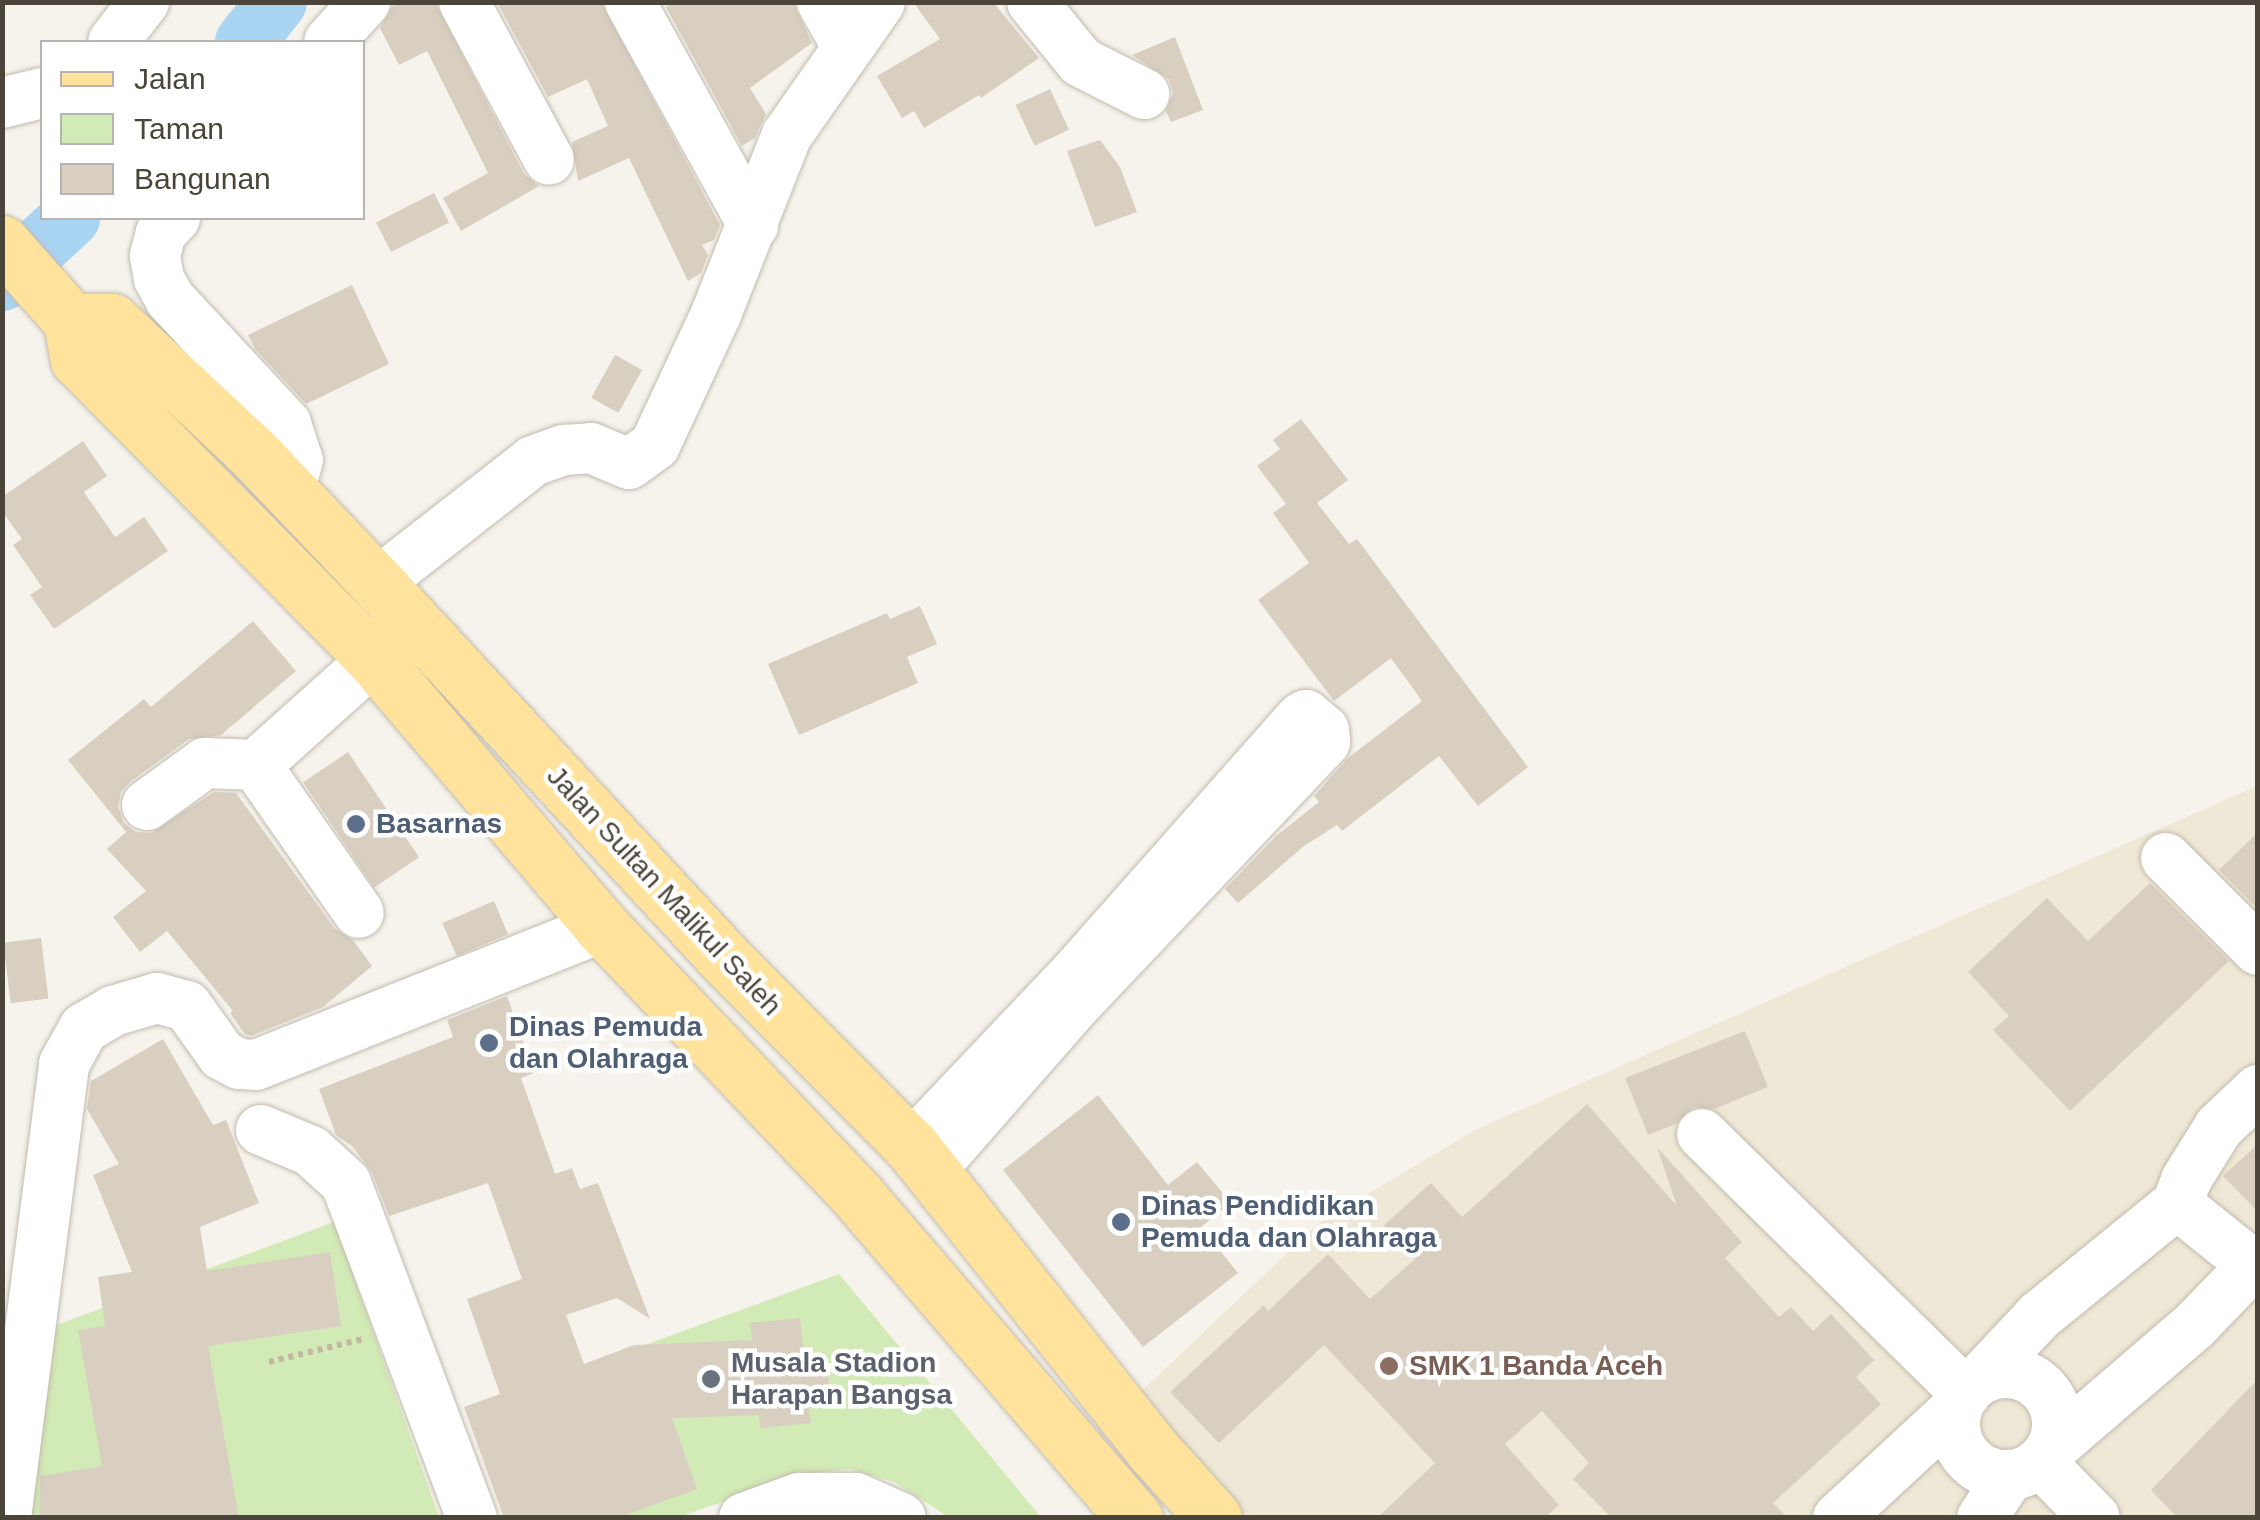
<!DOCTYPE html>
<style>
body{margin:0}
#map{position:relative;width:2260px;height:1520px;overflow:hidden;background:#f6f3ec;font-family:Helvetica,sans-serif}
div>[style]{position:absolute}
.education>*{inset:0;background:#efe8d6}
.green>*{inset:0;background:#d2eab5}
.river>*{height:60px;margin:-30px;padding:0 30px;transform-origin:30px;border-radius:30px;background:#a9d4f2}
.building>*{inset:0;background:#d8cfc1;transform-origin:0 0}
.path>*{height:6px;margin-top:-3px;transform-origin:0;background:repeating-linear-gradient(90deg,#c4b79f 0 5px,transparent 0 10px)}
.roads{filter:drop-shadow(0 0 2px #c2bbae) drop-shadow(0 0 2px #c2bbae)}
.minor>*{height:50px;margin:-25px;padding:0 25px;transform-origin:25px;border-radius:25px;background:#fff}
.minor>.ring{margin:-25px;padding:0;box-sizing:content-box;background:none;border:50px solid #fff;border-radius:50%}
.major>*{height:55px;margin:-27.5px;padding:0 27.5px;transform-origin:27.5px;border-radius:27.5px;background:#ffe39c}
.dots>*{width:28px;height:28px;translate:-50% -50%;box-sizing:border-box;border:5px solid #fff;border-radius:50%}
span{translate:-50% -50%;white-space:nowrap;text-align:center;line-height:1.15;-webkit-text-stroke:9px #fff;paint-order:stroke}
.service-label{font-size:28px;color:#4e5e75;font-weight:700}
.left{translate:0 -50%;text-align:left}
.street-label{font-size:28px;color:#4b4439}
.worship-label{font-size:28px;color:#5b616d;font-weight:700}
.education-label{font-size:28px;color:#785e54;font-weight:700}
.frame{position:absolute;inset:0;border:5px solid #4b4439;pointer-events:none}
.legend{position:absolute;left:40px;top:40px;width:325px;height:180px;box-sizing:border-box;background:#fff;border:2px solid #b7b4b0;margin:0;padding:12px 18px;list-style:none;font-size:30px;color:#4b4439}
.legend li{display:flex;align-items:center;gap:20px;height:50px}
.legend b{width:50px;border:2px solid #b7b4b0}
</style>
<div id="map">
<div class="education">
<i style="clip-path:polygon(2257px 786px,2257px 1517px,1191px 1517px,1112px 1419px,1319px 1223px,1475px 1130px)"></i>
</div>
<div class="green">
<i style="clip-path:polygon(334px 1222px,439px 1517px,15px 1518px,43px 1330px)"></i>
<i style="clip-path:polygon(839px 1274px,1041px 1517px,949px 1517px,894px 1482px,849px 1469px,802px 1474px,679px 1517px,571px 1517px,530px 1387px)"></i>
</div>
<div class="river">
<i style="left:245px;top:42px;width:51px;rotate:-51.3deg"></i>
<i style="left:2px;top:281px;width:93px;rotate:-42.8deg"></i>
</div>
<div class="building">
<i style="clip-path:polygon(403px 2px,435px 2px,524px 174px,539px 186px,461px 231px,443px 198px,488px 173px,427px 51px,399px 65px,380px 28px,393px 6px)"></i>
<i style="clip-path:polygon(497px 2px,601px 2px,720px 225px,714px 240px,702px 245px,708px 255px,701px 273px,688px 281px,629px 158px,578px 181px,572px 142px,608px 126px,587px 79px,548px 97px)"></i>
<i style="clip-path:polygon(673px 2px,793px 2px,812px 43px,750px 88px,766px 114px,755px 138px,742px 146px,666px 7px)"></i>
<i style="clip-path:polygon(913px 2px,993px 2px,1039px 58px,981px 98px,979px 95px,924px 128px,914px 111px,902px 118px,877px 76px,940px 39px)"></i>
<i style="clip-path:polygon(1175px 37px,1203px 110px,1171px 122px,1166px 111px,1173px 93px,1169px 79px,1132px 55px)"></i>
<i style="left:1050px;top:89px;width:45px;height:38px;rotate:65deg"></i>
<i style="clip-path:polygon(1100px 140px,1120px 167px,1137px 212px,1095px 227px,1067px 151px)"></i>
<i style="left:434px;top:193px;width:33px;height:65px;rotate:63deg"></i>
<i style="clip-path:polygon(352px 285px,389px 364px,306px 404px,255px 349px,248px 335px)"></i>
<i style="left:615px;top:355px;width:31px;height:49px;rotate:29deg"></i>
<i style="clip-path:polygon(1301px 419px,1348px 480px,1317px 503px,1349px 544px,1357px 539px,1528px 767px,1478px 806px,1439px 756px,1342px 831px,1337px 825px,1304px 846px,1238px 903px,1225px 889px,1276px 836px,1319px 802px,1314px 796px,1348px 758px,1422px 701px,1391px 658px,1334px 701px,1258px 600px,1309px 563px,1273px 513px,1286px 504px,1257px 466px,1280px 449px,1273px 440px)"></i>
<i style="clip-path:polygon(83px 441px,107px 476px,84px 492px,115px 537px,144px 517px,168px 551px,54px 629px,30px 595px,42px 587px,13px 545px,22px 539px,2px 511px,2px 497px)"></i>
<i style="clip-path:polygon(920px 606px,937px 644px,907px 657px,918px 683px,799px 735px,768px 664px,887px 613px,890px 619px)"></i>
<i style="clip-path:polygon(253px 621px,296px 671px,221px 735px,189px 739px,130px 782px,121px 792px,118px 807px,124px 823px,136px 832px,151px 833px,214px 792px,236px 793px,335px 929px,353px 940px,372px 966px,323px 1007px,251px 1036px,245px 1034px,230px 1013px,233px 1011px,167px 931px,140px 952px,113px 917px,146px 891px,107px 849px,126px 832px,68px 760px,144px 699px,151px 707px)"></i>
<i style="left:348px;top:752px;width:127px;height:54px;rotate:56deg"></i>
<i style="clip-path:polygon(2258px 832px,2258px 909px,2219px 870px)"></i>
<i style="clip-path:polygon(2150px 883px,2229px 961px,2070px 1111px,1993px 1030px,2009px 1016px,1968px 972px,2047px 898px,2088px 941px)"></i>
<i style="left:494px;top:901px;width:36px;height:56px;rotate:67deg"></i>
<i style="left:41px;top:938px;width:61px;height:38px;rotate:83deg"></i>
<i style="clip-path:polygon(507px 996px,534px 1073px,521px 1078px,555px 1174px,572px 1168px,580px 1189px,598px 1183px,650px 1319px,617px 1298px,566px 1315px,584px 1364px,634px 1345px,752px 1340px,750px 1323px,800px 1318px,805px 1367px,827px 1365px,831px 1400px,808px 1402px,811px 1423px,760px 1428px,759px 1415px,672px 1418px,697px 1489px,618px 1518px,504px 1518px,464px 1407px,500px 1394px,467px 1299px,522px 1279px,488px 1183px,389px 1216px,372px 1172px,352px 1146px,336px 1135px,319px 1089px,453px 1037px,447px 1020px)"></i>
<i style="clip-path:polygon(1745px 1031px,1768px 1087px,1714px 1109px,1693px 1107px,1676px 1124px,1648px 1135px,1625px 1078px)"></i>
<i style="clip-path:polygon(163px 1039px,213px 1125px,226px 1120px,259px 1203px,200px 1227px,207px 1271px,330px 1252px,341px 1326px,208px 1346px,239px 1518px,39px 1518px,40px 1476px,102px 1466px,78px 1330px,105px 1326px,98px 1277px,132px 1272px,93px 1175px,119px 1164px,87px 1109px,91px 1081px)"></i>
<i style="clip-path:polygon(1098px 1095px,1168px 1185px,1197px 1162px,1231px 1203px,1201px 1227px,1238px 1273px,1143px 1347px,1003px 1170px)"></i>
<i style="clip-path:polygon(1587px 1104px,1677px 1206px,1657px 1147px,1742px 1242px,1725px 1258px,1779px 1317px,1791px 1307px,1813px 1331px,1831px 1314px,1874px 1360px,1856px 1377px,1881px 1404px,1773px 1503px,1788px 1518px,1612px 1518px,1573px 1479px,1589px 1463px,1542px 1411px,1505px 1444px,1559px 1505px,1544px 1518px,1377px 1518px,1435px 1463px,1324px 1345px,1219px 1443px,1170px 1392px,1264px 1305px,1268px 1311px,1328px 1254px,1370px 1299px,1415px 1259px,1384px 1225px,1431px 1183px,1462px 1217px)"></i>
<i style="clip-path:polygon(2258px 1144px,2258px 1212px,2223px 1176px)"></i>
<i style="clip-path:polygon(2258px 1379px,2258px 1518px,2178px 1518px,2151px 1490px)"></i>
</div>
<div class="path">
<i style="left:269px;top:1362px;width:97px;rotate:-13.7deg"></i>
</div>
<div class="roads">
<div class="minor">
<i style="left:464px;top:2px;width:179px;rotate:61.7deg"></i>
<i style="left:630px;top:2px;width:255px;rotate:61.1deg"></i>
<i style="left:822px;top:2px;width:51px;rotate:60.4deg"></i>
<i style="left:1032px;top:2px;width:77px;rotate:50.8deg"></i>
<i style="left:1081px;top:62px;width:71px;rotate:26.9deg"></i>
<i style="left:113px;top:42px;width:51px;rotate:-52.2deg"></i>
<i style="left:329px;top:42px;width:54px;rotate:-48deg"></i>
<i style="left:2px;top:103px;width:41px;rotate:-14deg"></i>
<i style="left:175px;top:218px;width:21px;rotate:133deg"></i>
<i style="left:161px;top:233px;width:24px;rotate:105deg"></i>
<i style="left:155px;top:256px;width:23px;rotate:80deg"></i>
<i style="left:159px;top:279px;width:23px;rotate:61deg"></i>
<i style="left:170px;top:299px;width:171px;rotate:47.1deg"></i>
<i style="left:286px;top:424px;width:38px;rotate:72deg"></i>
<i style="left:298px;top:460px;width:32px;rotate:106deg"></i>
<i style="left:377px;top:583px;width:198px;rotate:-38deg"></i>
<i style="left:533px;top:461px;width:33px;rotate:-20deg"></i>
<i style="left:564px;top:450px;width:27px;rotate:-4deg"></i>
<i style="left:591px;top:448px;width:41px;rotate:22.8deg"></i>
<i style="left:629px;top:464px;width:32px;rotate:-36deg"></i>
<i style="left:655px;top:445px;width:145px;rotate:-65deg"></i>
<i style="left:716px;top:314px;width:193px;rotate:-68.4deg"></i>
<i style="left:787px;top:135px;width:162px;rotate:-55deg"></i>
<i style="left:256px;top:765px;width:180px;rotate:55.2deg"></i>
<i style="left:147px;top:805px;width:72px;rotate:-35.9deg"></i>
<i style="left:205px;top:763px;width:51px;rotate:2.2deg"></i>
<i style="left:256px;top:765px;width:159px;rotate:-41.9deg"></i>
<i style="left:2166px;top:858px;width:130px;rotate:45deg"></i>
<i style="left:261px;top:1130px;width:54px;rotate:22.8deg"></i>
<i style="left:311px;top:1151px;width:47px;rotate:42.4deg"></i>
<i style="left:346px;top:1183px;width:358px;rotate:69.4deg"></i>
<i style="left:1702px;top:1134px;width:370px;rotate:44.5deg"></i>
<i style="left:911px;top:1146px;width:240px;rotate:-46.5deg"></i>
<i style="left:1076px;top:972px;width:339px;rotate:-48.5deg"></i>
<i style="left:1301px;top:718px;width:6px;rotate:-31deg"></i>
<i style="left:1306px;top:715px;width:23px;rotate:40deg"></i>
<i style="left:1324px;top:730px;width:12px;rotate:85deg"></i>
<i style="left:1325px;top:742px;width:357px;rotate:133.5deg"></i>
<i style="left:1079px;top:1001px;width:226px;rotate:131.2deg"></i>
<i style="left:2177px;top:1204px;width:26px;rotate:-69deg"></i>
<i style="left:2186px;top:1180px;width:62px;rotate:-58.1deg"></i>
<i style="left:2219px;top:1127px;width:54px;rotate:-43.5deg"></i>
<i class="ring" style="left:1955px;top:1373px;width:52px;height:52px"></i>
<i style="left:1978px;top:1381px;width:89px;rotate:-46.8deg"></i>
<i style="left:2039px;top:1316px;width:178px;rotate:-39.1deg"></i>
<i style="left:2177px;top:1204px;width:97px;rotate:38.8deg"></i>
<i style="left:2253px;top:1265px;width:85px;rotate:134deg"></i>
<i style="left:2194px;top:1326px;width:189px;rotate:139.3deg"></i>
<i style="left:2040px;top:1462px;width:78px;rotate:45.5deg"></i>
<i style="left:6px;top:1518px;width:458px;rotate:-82.7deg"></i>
<i style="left:64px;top:1064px;width:41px;rotate:-60.9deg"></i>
<i style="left:84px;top:1028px;width:34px;rotate:-30deg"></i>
<i style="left:113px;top:1011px;width:46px;rotate:-16.5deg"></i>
<i style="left:157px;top:998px;width:31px;rotate:15deg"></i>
<i style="left:187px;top:1006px;width:60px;rotate:54.5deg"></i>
<i style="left:222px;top:1055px;width:19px;rotate:28deg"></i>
<i style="left:239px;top:1064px;width:17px;rotate:3deg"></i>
<i style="left:256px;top:1065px;width:373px;rotate:-21.7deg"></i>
<i style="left:744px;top:1518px;width:59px;rotate:-20deg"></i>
<i style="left:799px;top:1498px;width:57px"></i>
<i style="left:856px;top:1498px;width:49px;rotate:24deg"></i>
<i style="left:1838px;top:1518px;width:163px;rotate:-42.8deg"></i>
<i style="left:1982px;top:1518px;width:51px;rotate:-56.9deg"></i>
</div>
<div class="major">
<i style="left:2px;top:243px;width:104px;rotate:48.5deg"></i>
<i style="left:71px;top:321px;width:39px;rotate:80deg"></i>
<i style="left:78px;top:359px;width:421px;rotate:45.4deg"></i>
<i style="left:374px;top:659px;width:352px;rotate:49.6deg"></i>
<i style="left:602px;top:927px;width:369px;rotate:46.4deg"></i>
<i style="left:856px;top:1194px;width:428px;rotate:49.3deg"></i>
<i style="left:71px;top:321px;width:41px"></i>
<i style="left:112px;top:321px;width:195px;rotate:43.1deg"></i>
<i style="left:254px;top:454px;width:178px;rotate:46.4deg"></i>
<i style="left:377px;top:583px;width:515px;rotate:47.2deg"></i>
<i style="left:727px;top:961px;width:261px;rotate:45.2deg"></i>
<i style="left:911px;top:1146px;width:389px;rotate:51.5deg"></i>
<i style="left:1153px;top:1450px;width:91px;rotate:48.1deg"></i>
</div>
</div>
<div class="dots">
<i style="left:356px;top:824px;background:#5c6f8a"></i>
<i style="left:489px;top:1043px;background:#5c6f8a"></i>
<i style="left:1121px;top:1222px;background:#5c6f8a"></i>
<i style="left:1389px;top:1366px;background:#8d6e63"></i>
<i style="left:711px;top:1379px;background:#6b7280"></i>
</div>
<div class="service-label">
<span class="left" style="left:376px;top:824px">Basarnas</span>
<span class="left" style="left:509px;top:1043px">Dinas Pemuda<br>dan Olahraga</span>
<span class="left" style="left:1141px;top:1222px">Dinas Pendidikan<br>Pemuda dan Olahraga</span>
</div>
<div class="street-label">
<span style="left:664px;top:891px;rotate:47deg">Jalan Sultan Malikul Saleh</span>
</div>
<div class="worship-label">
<span class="left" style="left:731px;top:1379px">Musala Stadion<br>Harapan Bangsa</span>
</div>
<div class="education-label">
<span class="left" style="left:1409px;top:1366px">SMK 1 Banda Aceh</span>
</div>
<div class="frame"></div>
<ul class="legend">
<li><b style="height:12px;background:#ffe39c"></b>Jalan</li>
<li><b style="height:28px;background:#d2eab5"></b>Taman</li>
<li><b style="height:28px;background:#d8cfc1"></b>Bangunan</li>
</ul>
</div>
